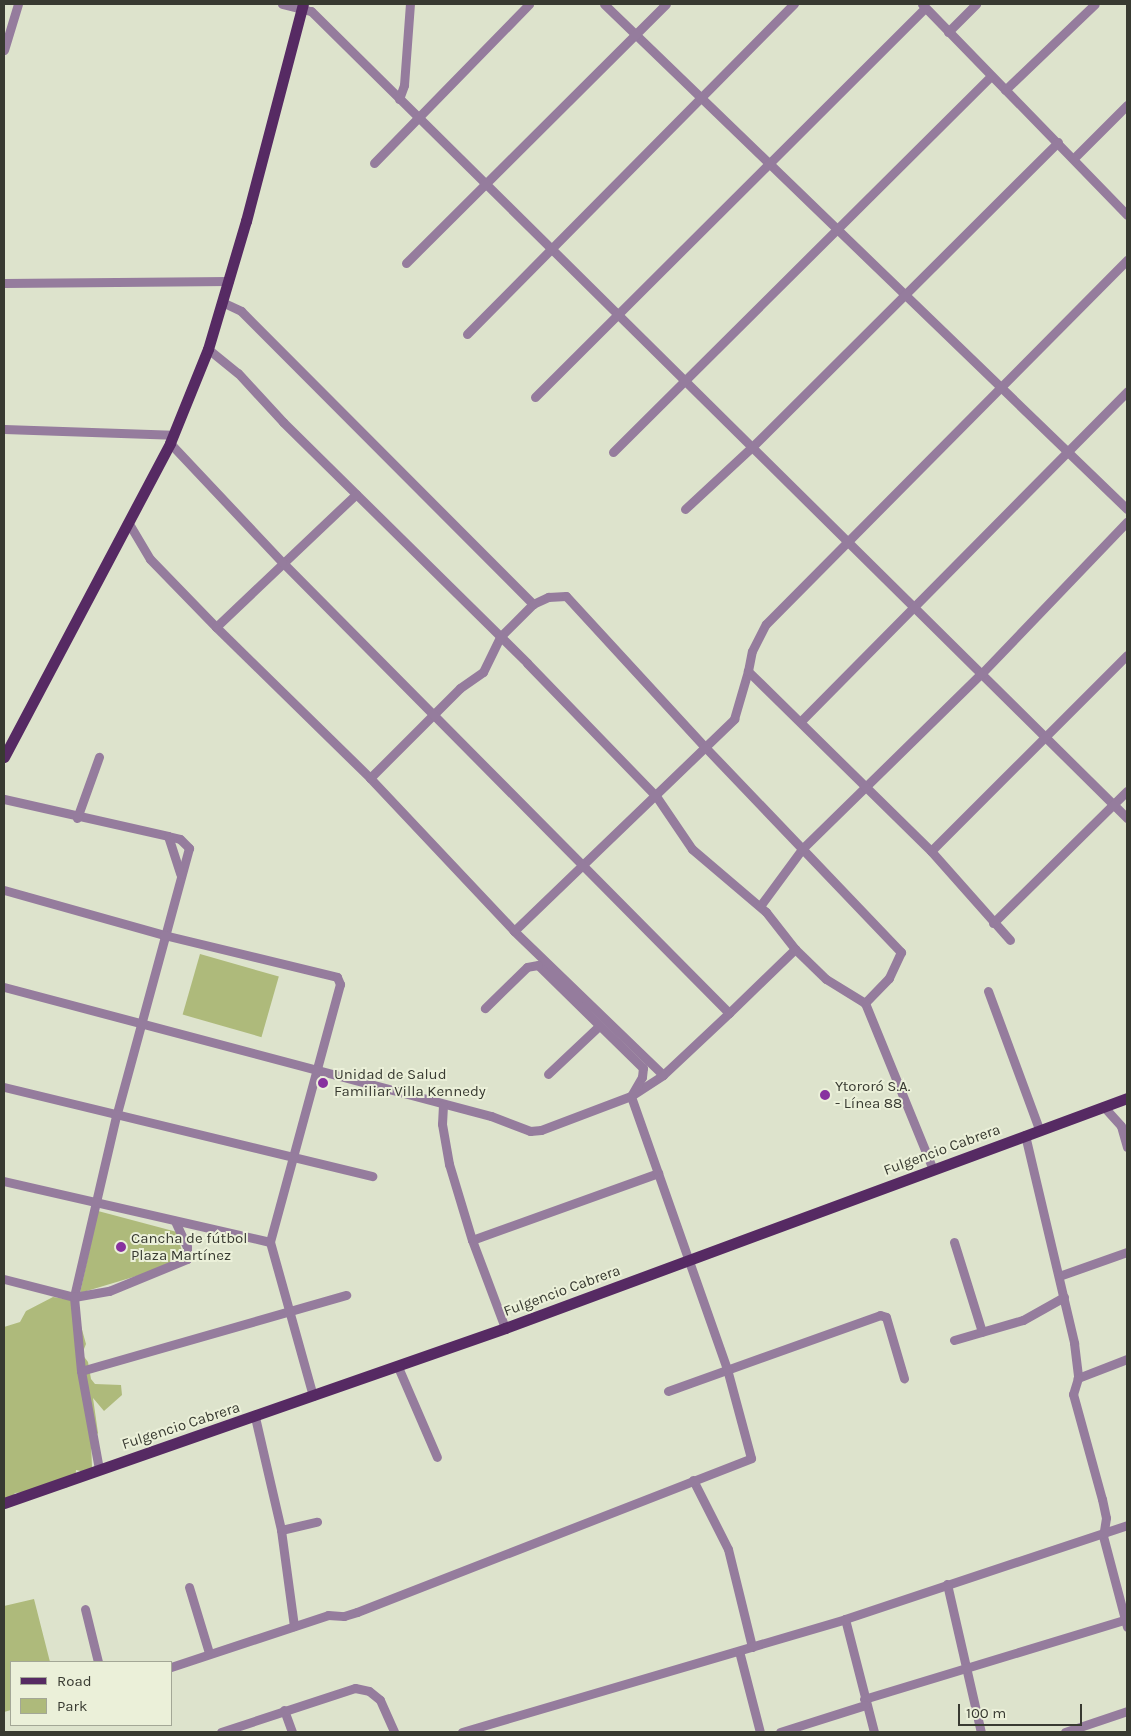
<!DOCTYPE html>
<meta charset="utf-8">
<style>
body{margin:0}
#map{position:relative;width:1131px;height:1736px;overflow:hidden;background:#dde3cc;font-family:Karla,sans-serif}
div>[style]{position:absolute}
.green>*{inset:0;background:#aeba7b;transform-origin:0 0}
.minor>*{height:9px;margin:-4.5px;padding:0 4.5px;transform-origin:4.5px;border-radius:4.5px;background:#957c9d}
.major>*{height:11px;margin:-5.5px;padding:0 5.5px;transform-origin:5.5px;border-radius:5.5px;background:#562a63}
.dots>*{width:14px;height:14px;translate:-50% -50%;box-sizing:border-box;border:2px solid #ebf0d9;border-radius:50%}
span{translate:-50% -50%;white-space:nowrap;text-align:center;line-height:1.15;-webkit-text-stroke:4px #ebf0d9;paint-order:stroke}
.poi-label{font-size:15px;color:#383a31}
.left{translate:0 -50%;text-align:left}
.street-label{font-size:15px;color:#383a31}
.frame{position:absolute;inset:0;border:5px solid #383a31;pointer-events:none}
.legend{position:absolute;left:10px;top:1661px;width:162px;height:65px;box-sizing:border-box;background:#ebf0d9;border:1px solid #a3a796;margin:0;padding:6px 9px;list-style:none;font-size:15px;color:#383a31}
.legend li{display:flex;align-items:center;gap:10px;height:25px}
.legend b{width:25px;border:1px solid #a3a796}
.scale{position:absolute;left:958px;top:1704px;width:124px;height:22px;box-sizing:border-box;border:2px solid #383a31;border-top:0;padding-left:6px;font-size:15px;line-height:18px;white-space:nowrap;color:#383a31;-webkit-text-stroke:4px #ebf0d9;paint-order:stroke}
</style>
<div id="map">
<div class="green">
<i style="left:200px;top:954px;width:82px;height:63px;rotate:16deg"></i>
<i style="clip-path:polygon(98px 1211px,177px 1232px,183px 1256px,150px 1272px,80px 1293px)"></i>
<i style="clip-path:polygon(53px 1297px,78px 1301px,79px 1319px,86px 1344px,82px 1354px,88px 1362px,91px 1379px,95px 1384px,121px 1385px,122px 1395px,104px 1411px,93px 1398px,98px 1433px,91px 1441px,92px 1468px,85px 1472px,76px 1470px,75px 1483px,66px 1488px,15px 1493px,4px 1509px,4px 1327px,20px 1322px,26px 1311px)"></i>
<i style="clip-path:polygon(34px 1599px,50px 1662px,11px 1662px,11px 1710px,4px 1712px,4px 1606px)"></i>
</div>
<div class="minor">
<i style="left:282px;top:4px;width:30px;rotate:14deg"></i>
<i style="left:311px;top:11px;width:1148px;rotate:44.68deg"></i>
<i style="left:604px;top:4px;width:727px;rotate:44deg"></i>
<i style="left:922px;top:4px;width:294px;rotate:45.8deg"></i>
<i style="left:948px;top:32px;width:40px;rotate:-45deg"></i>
<i style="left:4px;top:50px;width:48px;rotate:-73.1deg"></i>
<i style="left:1005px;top:90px;width:124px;rotate:-43.7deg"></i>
<i style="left:399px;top:99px;width:15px;rotate:-70deg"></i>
<i style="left:404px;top:85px;width:81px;rotate:-85.8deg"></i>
<i style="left:1074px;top:158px;width:75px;rotate:-45deg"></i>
<i style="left:374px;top:163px;width:222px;rotate:-45.7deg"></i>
<i style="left:406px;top:263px;width:367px;rotate:-44.9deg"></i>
<i style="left:4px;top:283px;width:225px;rotate:-0.5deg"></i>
<i style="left:222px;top:302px;width:21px;rotate:25deg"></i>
<i style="left:241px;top:311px;width:414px;rotate:45.1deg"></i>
<i style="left:467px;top:334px;width:465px;rotate:-45.3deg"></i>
<i style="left:208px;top:349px;width:38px;rotate:39deg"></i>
<i style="left:238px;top:373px;width:67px;rotate:47.4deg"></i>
<i style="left:283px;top:422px;width:343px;rotate:44.6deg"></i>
<i style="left:527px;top:663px;width:185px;rotate:45.9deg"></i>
<i style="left:656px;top:796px;width:64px;rotate:55.8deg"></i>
<i style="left:692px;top:849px;width:97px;rotate:40.4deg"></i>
<i style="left:766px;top:912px;width:47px;rotate:51.9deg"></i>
<i style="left:535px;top:397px;width:551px;rotate:-44.93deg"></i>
<i style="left:4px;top:429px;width:168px;rotate:2deg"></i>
<i style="left:613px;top:452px;width:533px;rotate:-44.85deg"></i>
<i style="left:685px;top:509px;width:91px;rotate:-42.8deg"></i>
<i style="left:752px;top:447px;width:432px;rotate:-44.9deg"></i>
<i style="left:128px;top:522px;width:43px;rotate:59.3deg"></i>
<i style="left:150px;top:559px;width:95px;rotate:45.9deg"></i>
<i style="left:216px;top:627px;width:216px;rotate:44.4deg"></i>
<i style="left:370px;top:778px;width:210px;rotate:46.7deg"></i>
<i style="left:514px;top:931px;width:207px;rotate:44deg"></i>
<i style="left:216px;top:627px;width:193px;rotate:-43.5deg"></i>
<i style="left:801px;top:721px;width:464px;rotate:-45.3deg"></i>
<i style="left:370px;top:778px;width:127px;rotate:-45deg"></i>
<i style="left:460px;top:688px;width:28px;rotate:-35deg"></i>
<i style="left:483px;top:672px;width:39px;rotate:-64deg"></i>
<i style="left:500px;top:637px;width:47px;rotate:-45deg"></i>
<i style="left:533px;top:604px;width:17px;rotate:-25deg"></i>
<i style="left:548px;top:597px;width:18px;rotate:-3deg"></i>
<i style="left:566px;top:596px;width:205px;rotate:47.4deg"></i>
<i style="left:705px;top:747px;width:284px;rotate:46.3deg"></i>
<i style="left:901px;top:952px;width:29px;rotate:115deg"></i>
<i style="left:889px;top:978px;width:35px;rotate:134deg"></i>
<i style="left:865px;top:1003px;width:180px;rotate:67.8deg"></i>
<i style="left:4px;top:799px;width:168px;rotate:12.7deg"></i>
<i style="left:168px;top:836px;width:12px;rotate:14deg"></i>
<i style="left:180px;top:839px;width:13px;rotate:45deg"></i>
<i style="left:189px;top:848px;width:278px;rotate:105.2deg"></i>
<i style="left:116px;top:1116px;width:186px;rotate:103.1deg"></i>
<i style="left:74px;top:1297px;width:74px;rotate:84.6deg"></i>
<i style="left:81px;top:1371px;width:100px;rotate:79.6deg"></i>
<i style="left:77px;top:818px;width:65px;rotate:-70.2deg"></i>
<i style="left:168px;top:836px;width:40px;rotate:72deg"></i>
<i style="left:931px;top:851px;width:277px;rotate:-45deg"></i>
<i style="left:4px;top:890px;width:166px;rotate:15.7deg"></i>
<i style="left:164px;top:935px;width:178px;rotate:13.6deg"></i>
<i style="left:337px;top:977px;width:8px;rotate:67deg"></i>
<i style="left:340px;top:984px;width:267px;rotate:105.2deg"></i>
<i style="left:270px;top:1242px;width:273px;rotate:-167.1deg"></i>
<i style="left:760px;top:906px;width:71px;rotate:-53.6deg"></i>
<i style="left:802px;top:849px;width:250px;rotate:-44.4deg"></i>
<i style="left:981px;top:674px;width:211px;rotate:-46.2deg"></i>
<i style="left:993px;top:923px;width:188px;rotate:-44.6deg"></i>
<i style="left:514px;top:931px;width:306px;rotate:-43.9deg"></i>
<i style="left:734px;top:719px;width:50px;rotate:-73.7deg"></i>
<i style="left:1010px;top:940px;width:119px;rotate:-131.6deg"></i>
<i style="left:931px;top:851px;width:257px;rotate:-135.5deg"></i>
<i style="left:748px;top:671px;width:20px;rotate:-79deg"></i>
<i style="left:752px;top:651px;width:30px;rotate:-63deg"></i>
<i style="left:766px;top:624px;width:513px;rotate:-45.24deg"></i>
<i style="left:4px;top:987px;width:504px;rotate:14.84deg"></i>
<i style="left:491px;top:1116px;width:42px;rotate:21deg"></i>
<i style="left:530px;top:1131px;width:11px;rotate:-5deg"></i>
<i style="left:541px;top:1130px;width:96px;rotate:-20.7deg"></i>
<i style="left:631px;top:1096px;width:38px;rotate:-33deg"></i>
<i style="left:663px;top:1075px;width:91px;rotate:-43.2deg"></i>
<i style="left:729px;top:1013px;width:635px;rotate:-134.74deg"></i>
<i style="left:282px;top:562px;width:163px;rotate:-133.3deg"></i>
<i style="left:988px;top:991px;width:147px;rotate:69.7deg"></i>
<i style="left:729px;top:1013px;width:92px;rotate:-44.1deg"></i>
<i style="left:795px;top:949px;width:43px;rotate:44.1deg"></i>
<i style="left:826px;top:979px;width:46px;rotate:31.6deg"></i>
<i style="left:548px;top:1074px;width:70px;rotate:-43.3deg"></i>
<i style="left:4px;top:1087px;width:379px;rotate:13.6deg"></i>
<i style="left:443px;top:1105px;width:19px;rotate:93deg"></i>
<i style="left:442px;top:1124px;width:41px;rotate:80.1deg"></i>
<i style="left:449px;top:1164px;width:79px;rotate:73.2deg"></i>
<i style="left:472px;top:1240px;width:94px;rotate:69.4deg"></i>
<i style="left:1104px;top:1107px;width:25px;rotate:48deg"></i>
<i style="left:1121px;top:1126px;width:22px;rotate:74deg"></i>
<i style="left:1025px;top:1135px;width:214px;rotate:76.7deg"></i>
<i style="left:1074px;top:1343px;width:35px;rotate:83deg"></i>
<i style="left:472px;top:1240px;width:198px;rotate:-19.8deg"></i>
<i style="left:270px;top:1242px;width:160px;rotate:74.4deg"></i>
<i style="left:954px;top:1242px;width:94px;rotate:72.7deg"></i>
<i style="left:1059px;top:1276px;width:72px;rotate:-19.4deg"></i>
<i style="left:4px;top:1279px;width:72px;rotate:14.4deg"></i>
<i style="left:74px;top:1297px;width:36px;rotate:-10deg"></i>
<i style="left:109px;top:1291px;width:84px;rotate:-22.3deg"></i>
<i style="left:187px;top:1259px;width:12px;rotate:-90deg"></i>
<i style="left:187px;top:1247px;width:29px;rotate:-115deg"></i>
<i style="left:954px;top:1340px;width:72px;rotate:-16.2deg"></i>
<i style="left:1023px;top:1320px;width:47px;rotate:-29.3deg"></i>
<i style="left:1127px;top:1359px;width:53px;rotate:158.8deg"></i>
<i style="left:1078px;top:1378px;width:17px;rotate:107deg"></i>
<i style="left:1073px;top:1394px;width:109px;rotate:74.6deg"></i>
<i style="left:1102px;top:1499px;width:19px;rotate:78deg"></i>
<i style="left:1106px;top:1518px;width:18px;rotate:99deg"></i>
<i style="left:1103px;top:1536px;width:94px;rotate:75.2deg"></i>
<i style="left:398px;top:1367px;width:98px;rotate:66.6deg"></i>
<i style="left:81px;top:1371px;width:276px;rotate:-16deg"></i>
<i style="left:668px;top:1391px;width:225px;rotate:-19.7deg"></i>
<i style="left:880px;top:1315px;width:6px;rotate:18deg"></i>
<i style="left:886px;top:1317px;width:64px;rotate:73.6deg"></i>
<i style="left:255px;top:1417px;width:116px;rotate:77deg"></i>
<i style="left:281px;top:1530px;width:97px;rotate:82.3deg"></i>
<i style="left:693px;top:1480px;width:77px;rotate:63.1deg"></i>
<i style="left:728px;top:1549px;width:101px;rotate:76.2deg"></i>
<i style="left:281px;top:1530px;width:37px;rotate:-13deg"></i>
<i style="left:947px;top:1584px;width:152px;rotate:77.1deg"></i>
<i style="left:189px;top:1587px;width:69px;rotate:73.1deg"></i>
<i style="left:85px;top:1609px;width:55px;rotate:76.2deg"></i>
<i style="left:845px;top:1619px;width:117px;rotate:75.6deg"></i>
<i style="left:739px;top:1651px;width:84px;rotate:75.5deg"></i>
<i style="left:171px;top:1667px;width:165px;rotate:-18.3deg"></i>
<i style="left:328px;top:1615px;width:16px;rotate:4deg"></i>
<i style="left:344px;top:1616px;width:14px;rotate:-17deg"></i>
<i style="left:357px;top:1612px;width:423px;rotate:-21.3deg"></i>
<i style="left:751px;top:1458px;width:92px;rotate:-105.1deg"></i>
<i style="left:727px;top:1369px;width:289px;rotate:-109.4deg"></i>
<i style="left:631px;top:1096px;width:22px;rotate:-60deg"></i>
<i style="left:642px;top:1077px;width:9px;rotate:-84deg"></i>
<i style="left:643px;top:1068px;width:147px;rotate:-135.6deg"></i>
<i style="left:538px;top:965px;width:11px;rotate:170deg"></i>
<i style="left:527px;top:967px;width:59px;rotate:135.7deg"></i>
<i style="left:864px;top:1699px;width:275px;rotate:-16.9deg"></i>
<i style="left:284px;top:1710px;width:23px;rotate:70deg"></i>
<i style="left:221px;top:1732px;width:141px;rotate:-18.2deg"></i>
<i style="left:355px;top:1688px;width:14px;rotate:12deg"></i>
<i style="left:369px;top:1691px;width:14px;rotate:39deg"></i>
<i style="left:380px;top:1700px;width:35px;rotate:66deg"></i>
<i style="left:462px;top:1732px;width:399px;rotate:-16.4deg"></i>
<i style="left:845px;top:1619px;width:297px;rotate:-18.4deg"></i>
<i style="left:780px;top:1732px;width:89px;rotate:-17.6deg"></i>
<i style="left:1065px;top:1732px;width:65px;rotate:-18.7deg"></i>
</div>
<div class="major">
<i style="left:4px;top:757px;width:355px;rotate:-62.1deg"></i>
<i style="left:170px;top:443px;width:101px;rotate:-68deg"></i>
<i style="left:208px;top:349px;width:134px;rotate:-73.5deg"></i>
<i style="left:246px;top:221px;width:224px;rotate:-75.3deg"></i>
<i style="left:4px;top:1503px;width:531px;rotate:-19.25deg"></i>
<i style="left:505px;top:1328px;width:663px;rotate:-20.29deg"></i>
</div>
<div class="dots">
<i style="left:323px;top:1083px;background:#88329f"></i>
<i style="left:825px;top:1095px;background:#88329f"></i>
<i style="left:121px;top:1247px;background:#88329f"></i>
</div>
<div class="poi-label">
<span class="left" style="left:334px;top:1083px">Unidad de Salud<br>Familiar Villa Kennedy</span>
<span class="left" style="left:835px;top:1095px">Ytororó S.A.<br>- Línea 88</span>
<span class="left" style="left:131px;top:1247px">Cancha de fútbol<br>Plaza Martínez</span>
</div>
<div class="street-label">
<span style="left:942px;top:1150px;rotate:-20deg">Fulgencio Cabrera</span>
<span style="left:562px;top:1291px;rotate:-20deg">Fulgencio Cabrera</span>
<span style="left:181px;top:1426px;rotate:-18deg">Fulgencio Cabrera</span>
</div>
<div class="frame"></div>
<ul class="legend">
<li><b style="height:6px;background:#562a63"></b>Road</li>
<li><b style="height:14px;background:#aeba7b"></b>Park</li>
</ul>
<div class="scale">100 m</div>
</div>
